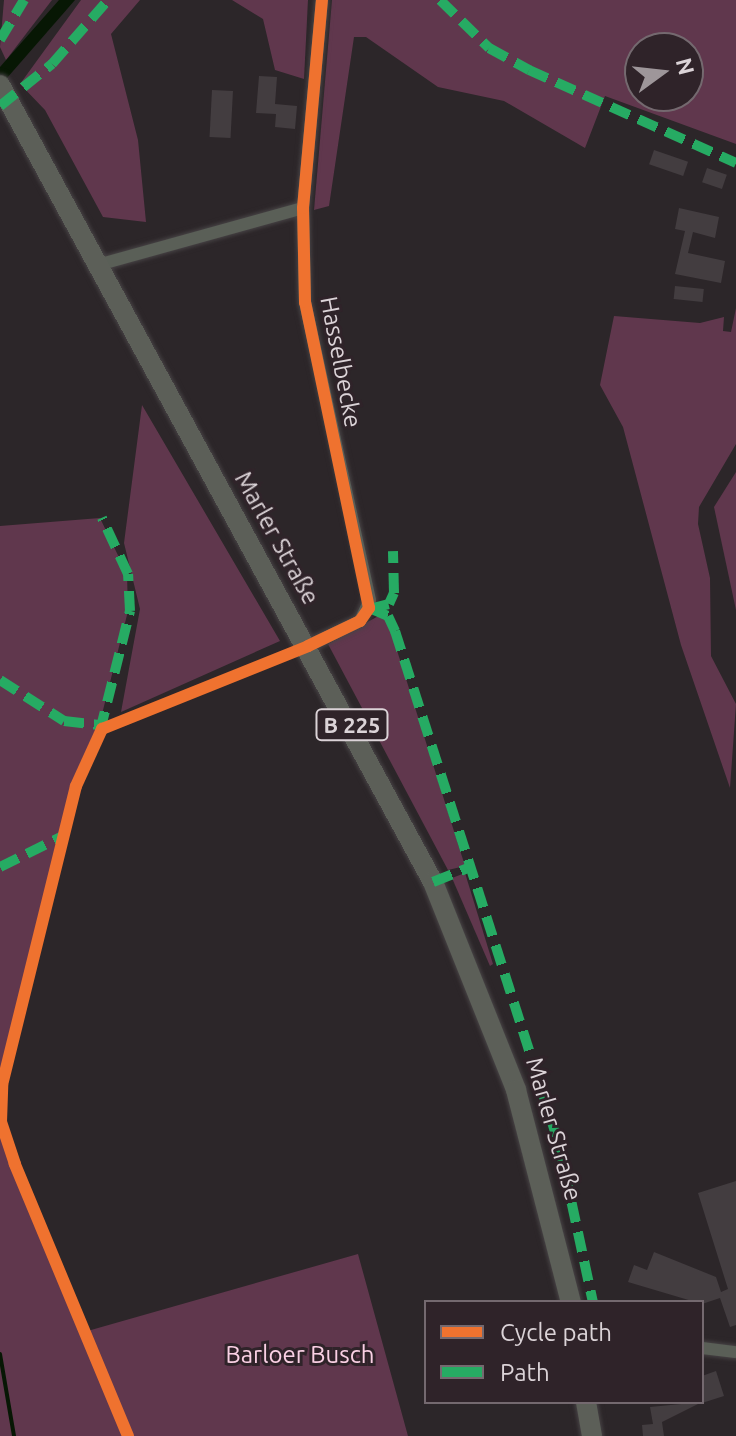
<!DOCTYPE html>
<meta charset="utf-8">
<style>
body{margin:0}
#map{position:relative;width:736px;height:1436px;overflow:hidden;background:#2c2629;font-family:Ubuntu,sans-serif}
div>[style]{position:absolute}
.green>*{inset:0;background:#60374d}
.water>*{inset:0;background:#071704}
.stream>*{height:4px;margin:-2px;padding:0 2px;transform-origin:2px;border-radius:2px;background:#071704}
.building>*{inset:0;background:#433d40;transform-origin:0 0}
.roads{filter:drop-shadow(0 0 2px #474345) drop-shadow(0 0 2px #474345)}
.street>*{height:12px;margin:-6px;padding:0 6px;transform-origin:6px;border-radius:6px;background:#5a5f57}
.primary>*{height:20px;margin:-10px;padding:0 10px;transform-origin:10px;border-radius:10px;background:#5c5f58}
.quiet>*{height:10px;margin-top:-5px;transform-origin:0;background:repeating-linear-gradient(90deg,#26ab63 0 20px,transparent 0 30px)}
.cycleway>*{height:12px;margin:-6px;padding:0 6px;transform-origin:6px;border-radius:6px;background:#ef722f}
span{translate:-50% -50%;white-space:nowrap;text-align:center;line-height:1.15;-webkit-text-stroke:6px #2f2329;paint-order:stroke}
.shield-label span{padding:2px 6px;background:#2f2329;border:2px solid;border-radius:6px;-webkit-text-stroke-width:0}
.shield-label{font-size:22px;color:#dbd3d7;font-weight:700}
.street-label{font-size:24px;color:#dbd3d7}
.park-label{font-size:24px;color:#fad0e4}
.legend{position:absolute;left:424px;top:1300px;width:280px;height:104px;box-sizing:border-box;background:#2f2329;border:2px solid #74696f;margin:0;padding:10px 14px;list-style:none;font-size:24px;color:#dbd3d7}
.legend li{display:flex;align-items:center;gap:16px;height:40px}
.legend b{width:40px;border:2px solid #74696f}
.north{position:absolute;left:624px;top:32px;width:80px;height:80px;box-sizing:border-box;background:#2f2329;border:2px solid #74696f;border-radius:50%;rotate:75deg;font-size:22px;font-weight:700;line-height:32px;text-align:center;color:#dbd3d7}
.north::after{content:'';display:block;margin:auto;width:28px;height:36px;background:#9e969a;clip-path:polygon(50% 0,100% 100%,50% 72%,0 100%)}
</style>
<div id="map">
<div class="green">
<i style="clip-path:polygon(4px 0,52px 0,6px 60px,0 47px)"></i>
<i style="clip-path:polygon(81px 0,140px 0,111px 34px,138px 140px,146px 222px,103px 217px,45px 110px,20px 84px)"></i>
<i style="clip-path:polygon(232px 0,308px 0,304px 79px,275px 70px,263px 19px)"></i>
<i style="clip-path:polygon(evenodd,332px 0,736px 0,736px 144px,605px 96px,585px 148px,504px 101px,438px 87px,366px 37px,354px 37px,329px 206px,314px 210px,332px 0,640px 48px,688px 48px,688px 96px,640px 96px,640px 48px)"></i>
<i style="clip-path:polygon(736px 308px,736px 444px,699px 507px,698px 524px,710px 578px,711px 656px,736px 704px,730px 788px,681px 645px,623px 427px,600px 385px,614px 316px,700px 323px,724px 317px,723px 331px,731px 332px)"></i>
<i style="clip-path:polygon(142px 405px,280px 641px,121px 712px,140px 609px,124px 543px)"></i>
<i style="clip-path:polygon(736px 472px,736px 610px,714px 507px)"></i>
<i style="clip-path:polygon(100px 518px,127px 574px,128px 611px,98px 730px,74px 785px,0 1076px,0 526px)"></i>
<i style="clip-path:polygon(382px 614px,389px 625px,465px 866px,448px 870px,328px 644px)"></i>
<i style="clip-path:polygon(465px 873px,493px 964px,490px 966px,452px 878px)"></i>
<i style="clip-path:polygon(0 1126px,84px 1332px,358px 1254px,408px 1436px,0 1436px)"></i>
</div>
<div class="water">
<i style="clip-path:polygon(59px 0,75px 0,0 86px,0 67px)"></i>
</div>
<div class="stream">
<i style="left:0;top:1354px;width:83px;rotate:80.3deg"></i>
</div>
<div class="building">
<i style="clip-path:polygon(259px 76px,277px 77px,275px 104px,297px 106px,295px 129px,275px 127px,276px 114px,256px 113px)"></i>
<i style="left:212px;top:90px;width:21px;height:47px;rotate:3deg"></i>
<i style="left:654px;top:150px;width:36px;height:15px;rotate:19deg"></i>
<i style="left:707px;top:168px;width:21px;height:15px;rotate:19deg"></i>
<i style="clip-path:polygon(679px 208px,719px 217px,715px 238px,693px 232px,688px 253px,725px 261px,721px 283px,675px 274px,685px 231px,675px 229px)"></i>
<i style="left:675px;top:286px;width:29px;height:13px;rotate:6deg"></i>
<i style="clip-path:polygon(736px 1181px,736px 1325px,730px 1327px,720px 1298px,702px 1304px,628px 1282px,634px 1265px,647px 1270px,654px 1252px,716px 1277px,721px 1292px,728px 1289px,698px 1193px)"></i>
<i style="clip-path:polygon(716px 1371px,724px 1396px,702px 1403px,702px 1376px)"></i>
<i style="clip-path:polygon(702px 1402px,662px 1422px,664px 1436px,643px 1436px,642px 1425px,653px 1424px,650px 1407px)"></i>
</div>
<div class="roads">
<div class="street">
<i style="left:94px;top:266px;width:217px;rotate:-15.5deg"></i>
<i style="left:308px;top:646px;width:58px;rotate:-25.7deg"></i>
<i style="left:360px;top:621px;width:23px;rotate:-65deg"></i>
<i style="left:370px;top:600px;width:305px;rotate:-102.3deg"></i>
<i style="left:305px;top:302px;width:94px;rotate:-91.2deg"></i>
<i style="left:303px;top:208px;width:209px;rotate:-84.8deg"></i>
<i style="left:702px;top:1348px;width:34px;rotate:7deg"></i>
</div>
<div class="primary">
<i style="left:0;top:85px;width:907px;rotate:61.49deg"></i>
<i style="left:433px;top:882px;width:224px;rotate:68.2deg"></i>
<i style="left:516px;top:1090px;width:219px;rotate:75.5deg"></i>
<i style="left:586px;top:1402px;width:35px;rotate:80deg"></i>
</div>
</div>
<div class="quiet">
<i style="left:440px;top:0;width:69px;rotate:44.4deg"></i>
<i style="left:489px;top:48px;width:46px;rotate:28.8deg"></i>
<i style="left:529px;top:70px;width:227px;rotate:24.2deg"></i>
<i style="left:0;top:40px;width:47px;rotate:-59deg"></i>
<i style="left:0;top:106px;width:67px;rotate:-38.9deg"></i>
<i style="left:52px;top:64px;width:85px;rotate:-48.8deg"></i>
<i style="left:369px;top:608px;width:21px;rotate:23deg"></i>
<i style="left:388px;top:616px;width:17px;rotate:65deg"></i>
<i style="left:395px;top:631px;width:539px;rotate:72.27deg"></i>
<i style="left:559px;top:1144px;width:162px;rotate:77.9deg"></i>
<i style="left:373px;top:608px;width:16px;rotate:-14deg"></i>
<i style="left:389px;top:604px;width:12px;rotate:-66deg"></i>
<i style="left:394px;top:593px;width:42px;rotate:-91.4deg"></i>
<i style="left:0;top:680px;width:76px;rotate:32.6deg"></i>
<i style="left:64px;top:721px;width:44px;rotate:6.5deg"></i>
<i style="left:100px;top:731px;width:124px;rotate:-76deg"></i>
<i style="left:130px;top:611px;width:37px;rotate:-93deg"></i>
<i style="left:128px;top:574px;width:62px;rotate:-114.9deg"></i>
<i style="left:0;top:867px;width:70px;rotate:-26.2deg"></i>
<i style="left:433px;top:882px;width:38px;rotate:-22deg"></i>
</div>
<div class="cycleway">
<i style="left:128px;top:1436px;width:295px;rotate:-112.6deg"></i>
<i style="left:15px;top:1164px;width:44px;rotate:-108.4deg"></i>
<i style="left:1px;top:1122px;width:37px;rotate:-88deg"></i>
<i style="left:2px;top:1085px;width:308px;rotate:-76.1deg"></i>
<i style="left:76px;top:786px;width:63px;rotate:-65.5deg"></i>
<i style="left:102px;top:729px;width:222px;rotate:-21.9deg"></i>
<i style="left:308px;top:646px;width:58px;rotate:-25.7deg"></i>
<i style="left:360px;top:621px;width:16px;rotate:-55deg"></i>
<i style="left:369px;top:608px;width:313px;rotate:-101.8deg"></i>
<i style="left:305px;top:302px;width:94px;rotate:-91.2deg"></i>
<i style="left:303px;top:208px;width:209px;rotate:-84.8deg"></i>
</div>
<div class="shield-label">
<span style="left:352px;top:725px">B 225</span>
</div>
<div class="street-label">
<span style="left:341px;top:362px;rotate:79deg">Hasselbecke</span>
<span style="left:277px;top:538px;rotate:61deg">Marler Straße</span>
<span style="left:554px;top:1129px;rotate:74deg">Marler Straße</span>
</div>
<div class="park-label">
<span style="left:300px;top:1355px">Barloer Busch</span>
</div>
<ul class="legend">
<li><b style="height:10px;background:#ef722f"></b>Cycle path</li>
<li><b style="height:10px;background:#26ab63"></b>Path</li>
</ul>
<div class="north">N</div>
</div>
